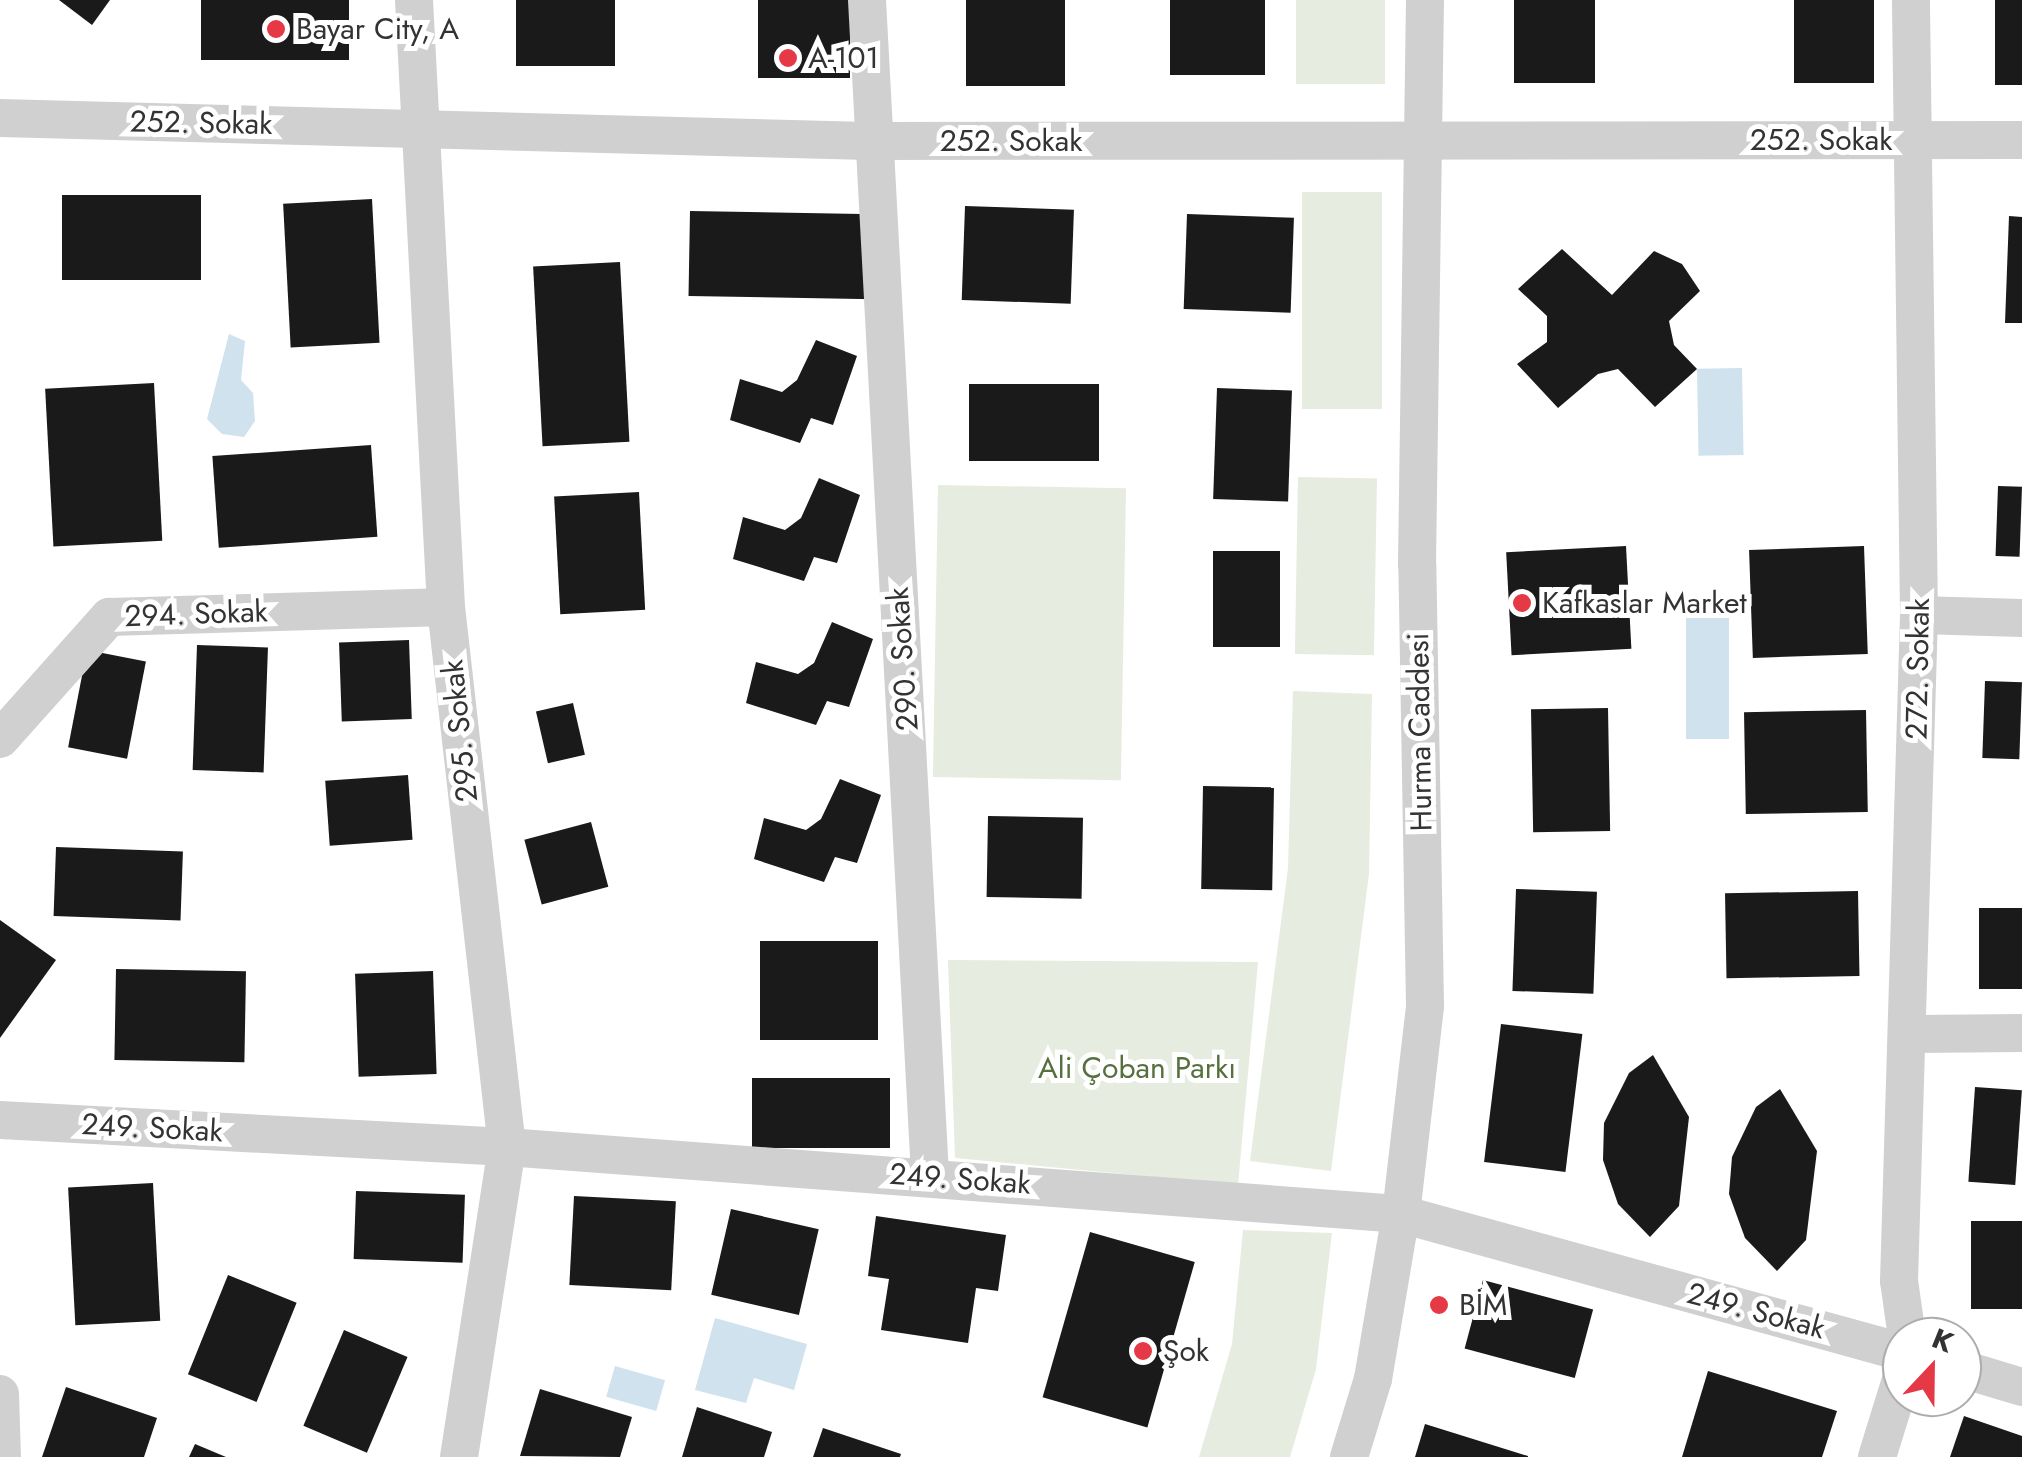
<!DOCTYPE html>
<meta charset="utf-8">
<style>
body{margin:0}
#map{position:relative;width:2022px;height:1457px;overflow:hidden;background:#fff;font-family:Jost,sans-serif}
div>[style]{position:absolute}
.green>*{inset:0;background:#e6ecdf;transform-origin:0 0}
.water>*{inset:0;background:#cfe2ee;transform-origin:0 0}
.building>*{inset:0;background:#1a1a1a;transform-origin:0 0}
.minor>*{height:38px;margin:-19px;padding:0 19px;transform-origin:19px;border-radius:19px;background:#d0d0d0}
.dots>*{width:28px;height:28px;translate:-50% -50%;box-sizing:border-box;border:5px solid #fff;border-radius:50%}
span{translate:-50% -50%;white-space:nowrap;text-align:center;line-height:1.15;-webkit-text-stroke:10px #fff;paint-order:stroke}
.poi-label{font-size:30px;color:#333}
.left{translate:0 -50%;text-align:left}
.street-label{font-size:30px;color:#333}
.park-label{font-size:30px;color:#56703f}
.north{position:absolute;left:1882px;top:1317px;width:100px;height:100px;box-sizing:border-box;background:#fff;border:2px solid #adadad;border-radius:50%;rotate:22deg;font-size:28px;font-weight:700;line-height:40px;text-align:center;color:#333}
.north::after{content:'';display:block;margin:auto;width:35px;height:45px;background:#e63946;clip-path:polygon(50% 0,100% 100%,50% 72%,0 100%)}
</style>
<div id="map">
<div class="green">
<i style="left:1296px;top:0;width:89px;height:84px"></i>
<i style="left:1302px;top:192px;width:80px;height:217px"></i>
<i style="left:1298px;top:477px;width:79px;height:177px;rotate:1deg"></i>
<i style="left:938px;top:485px;width:188px;height:292px;rotate:1deg"></i>
<i style="clip-path:polygon(1293px 691px,1372px 694px,1369px 874px,1331px 1171px,1250px 1161px,1288px 868px)"></i>
<i style="clip-path:polygon(948px 960px,1258px 962px,1238px 1185px,955px 1158px)"></i>
<i style="clip-path:polygon(1243px 1230px,1332px 1233px,1316px 1369px,1290px 1457px,1199px 1457px,1232px 1344px)"></i>
</div>
<div class="water">
<i style="clip-path:polygon(229px 334px,245px 341px,241px 380px,253px 393px,255px 421px,244px 437px,222px 434px,207px 419px)"></i>
<i style="left:1742px;top:368px;width:87px;height:45px;rotate:89deg"></i>
<i style="left:1686px;top:604px;width:43px;height:135px"></i>
<i style="clip-path:polygon(715px 1318px,807px 1344px,794px 1390px,754px 1378px,746px 1403px,695px 1390px)"></i>
<i style="left:615px;top:1366px;width:52px;height:32px;rotate:16deg"></i>
</div>
<div class="building">
<i style="clip-path:polygon(59px 0,110px 0,92px 25px)"></i>
<i style="left:201px;top:0;width:148px;height:60px"></i>
<i style="left:516px;top:0;width:99px;height:66px"></i>
<i style="left:758px;top:0;width:92px;height:78px"></i>
<i style="left:966px;top:0;width:99px;height:86px"></i>
<i style="left:1170px;top:0;width:95px;height:75px"></i>
<i style="left:1514px;top:0;width:81px;height:83px"></i>
<i style="left:1794px;top:0;width:80px;height:83px"></i>
<i style="left:1995px;top:0;width:27px;height:85px"></i>
<i style="left:62px;top:195px;width:139px;height:85px"></i>
<i style="left:372px;top:199px;width:144px;height:89px;rotate:87deg"></i>
<i style="left:965px;top:206px;width:109px;height:94px;rotate:2deg"></i>
<i style="left:690px;top:211px;width:186px;height:85px;rotate:1deg"></i>
<i style="left:1187px;top:214px;width:107px;height:95px;rotate:2deg"></i>
<i style="clip-path:polygon(2009px 216px,2022px 217px,2022px 323px,2005px 323px)"></i>
<i style="clip-path:polygon(1562px 249px,1612px 295px,1654px 251px,1682px 264px,1700px 291px,1669px 321px,1674px 345px,1697px 369px,1655px 407px,1618px 369px,1598px 374px,1558px 408px,1517px 364px,1547px 342px,1547px 316px,1518px 289px)"></i>
<i style="left:620px;top:262px;width:180px;height:87px;rotate:87deg"></i>
<i style="clip-path:polygon(816px 340px,857px 356px,833px 425px,811px 418px,800px 443px,730px 420px,740px 379px,782px 392px,797px 380px)"></i>
<i style="left:154px;top:383px;width:158px;height:109px;rotate:87deg"></i>
<i style="left:969px;top:384px;width:130px;height:77px"></i>
<i style="left:1217px;top:388px;width:75px;height:111px;rotate:2deg"></i>
<i style="left:371px;top:445px;width:92px;height:159px;rotate:86deg"></i>
<i style="clip-path:polygon(819px 478px,860px 495px,837px 563px,814px 557px,804px 581px,733px 559px,743px 517px,785px 530px,801px 518px)"></i>
<i style="left:1998px;top:486px;width:24px;height:70px;rotate:2deg"></i>
<i style="left:639px;top:492px;width:118px;height:85px;rotate:87deg"></i>
<i style="left:1626px;top:546px;width:103px;height:120px;rotate:87deg"></i>
<i style="left:1864px;top:546px;width:108px;height:115px;rotate:88deg"></i>
<i style="left:1213px;top:551px;width:67px;height:96px"></i>
<i style="clip-path:polygon(832px 622px,873px 639px,849px 707px,827px 701px,816px 725px,746px 703px,756px 662px,798px 674px,814px 663px)"></i>
<i style="left:409px;top:640px;width:79px;height:70px;rotate:88deg"></i>
<i style="left:197px;top:645px;width:71px;height:125px;rotate:2deg"></i>
<i style="left:87px;top:650px;width:60px;height:99px;rotate:11deg"></i>
<i style="left:1985px;top:681px;width:37px;height:77px;rotate:2deg"></i>
<i style="left:573px;top:703px;width:53px;height:38px;rotate:77deg"></i>
<i style="left:1608px;top:708px;width:123px;height:77px;rotate:89deg"></i>
<i style="left:1866px;top:710px;width:102px;height:122px;rotate:89deg"></i>
<i style="left:408px;top:775px;width:65px;height:83px;rotate:86deg"></i>
<i style="clip-path:polygon(840px 779px,881px 795px,857px 863px,835px 857px,824px 882px,754px 859px,764px 818px,806px 830px,821px 819px)"></i>
<i style="left:1203px;top:786px;width:71px;height:103px;rotate:1deg"></i>
<i style="left:988px;top:816px;width:95px;height:81px;rotate:1deg"></i>
<i style="left:591px;top:822px;width:67px;height:69px;rotate:75deg"></i>
<i style="left:56px;top:847px;width:127px;height:69px;rotate:2deg"></i>
<i style="left:1516px;top:889px;width:81px;height:102px;rotate:2deg"></i>
<i style="left:1858px;top:891px;width:85px;height:133px;rotate:89deg"></i>
<i style="left:2022px;top:908px;width:81px;height:43px;rotate:90deg"></i>
<i style="clip-path:polygon(0 920px,56px 960px,0 1038px)"></i>
<i style="left:760px;top:941px;width:118px;height:99px"></i>
<i style="left:116px;top:969px;width:130px;height:91px;rotate:1deg"></i>
<i style="left:433px;top:971px;width:103px;height:78px;rotate:88deg"></i>
<i style="left:1501px;top:1024px;width:82px;height:139px;rotate:7deg"></i>
<i style="clip-path:polygon(1653px 1055px,1689px 1117px,1679px 1206px,1650px 1237px,1618px 1204px,1603px 1160px,1604px 1123px,1629px 1073px)"></i>
<i style="left:752px;top:1078px;width:138px;height:70px"></i>
<i style="left:1975px;top:1087px;width:47px;height:95px;rotate:4deg"></i>
<i style="clip-path:polygon(1780px 1089px,1817px 1151px,1806px 1240px,1777px 1271px,1745px 1238px,1729px 1194px,1732px 1157px,1756px 1107px)"></i>
<i style="left:153px;top:1183px;width:138px;height:85px;rotate:87deg"></i>
<i style="left:356px;top:1191px;width:109px;height:68px;rotate:2deg"></i>
<i style="left:574px;top:1196px;width:102px;height:89px;rotate:3deg"></i>
<i style="left:731px;top:1209px;width:90px;height:88px;rotate:13deg"></i>
<i style="clip-path:polygon(876px 1216px,1006px 1235px,998px 1291px,976px 1288px,968px 1343px,881px 1330px,889px 1279px,868px 1276px)"></i>
<i style="left:2022px;top:1221px;width:88px;height:51px;rotate:90deg"></i>
<i style="left:1090px;top:1232px;width:109px;height:172px;rotate:16deg"></i>
<i style="left:228px;top:1275px;width:74px;height:107px;rotate:22deg"></i>
<i style="left:1483px;top:1280px;width:114px;height:71px;rotate:15deg"></i>
<i style="left:344px;top:1330px;width:69px;height:104px;rotate:23deg"></i>
<i style="clip-path:polygon(1708px 1371px,1837px 1411px,1822px 1457px,1682px 1457px)"></i>
<i style="clip-path:polygon(66px 1387px,157px 1418px,144px 1457px,42px 1457px)"></i>
<i style="clip-path:polygon(540px 1389px,632px 1417px,620px 1457px,520px 1456px)"></i>
<i style="clip-path:polygon(697px 1407px,772px 1432px,764px 1457px,682px 1457px)"></i>
<i style="clip-path:polygon(1964px 1416px,2022px 1436px,2022px 1457px,1950px 1457px)"></i>
<i style="clip-path:polygon(1425px 1424px,1528px 1456px,1528px 1457px,1415px 1457px)"></i>
<i style="clip-path:polygon(823px 1428px,901px 1454px,900px 1457px,813px 1457px)"></i>
<i style="clip-path:polygon(195px 1444px,226px 1457px,189px 1457px)"></i>
</div>
<div class="minor">
<i style="left:414px;top:0;width:608px;rotate:86.98deg"></i>
<i style="left:446px;top:607px;width:543px;rotate:83.56deg"></i>
<i style="left:507px;top:1147px;width:314px;rotate:98.8deg"></i>
<i style="left:867px;top:0;width:1178px;rotate:86.93deg"></i>
<i style="left:0;top:118px;width:869px;rotate:1.52deg"></i>
<i style="left:869px;top:141px;width:1153px;rotate:-0.05deg"></i>
<i style="left:1919px;top:615px;width:103px;rotate:1.7deg"></i>
<i style="left:0;top:739px;width:164px;rotate:-48.2deg"></i>
<i style="left:109px;top:617px;width:337px;rotate:-1.7deg"></i>
<i style="left:1912px;top:1034px;width:110px;rotate:-0.5deg"></i>
<i style="left:0;top:1120px;width:508px;rotate:3.05deg"></i>
<i style="left:507px;top:1147px;width:897px;rotate:4.29deg"></i>
<i style="left:1401px;top:1214px;width:520px;rotate:15.4deg"></i>
<i style="left:1907px;top:1337px;width:57px;rotate:-98.1deg"></i>
<i style="left:1899px;top:1281px;width:666px;rotate:-88.28deg"></i>
<i style="left:1919px;top:615px;width:615px;rotate:-90.75deg"></i>
<i style="left:1962px;top:1369px;width:63px;rotate:16.7deg"></i>
<i style="left:0;top:1394px;width:63px;rotate:88.2deg"></i>
<i style="left:1349px;top:1457px;width:82px;rotate:-72.9deg"></i>
<i style="left:1373px;top:1379px;width:167px;rotate:-80.4deg"></i>
<i style="left:1401px;top:1214px;width:210px;rotate:-83.4deg"></i>
<i style="left:1425px;top:1005px;width:441px;rotate:-91deg"></i>
<i style="left:1417px;top:564px;width:564px;rotate:-89.19deg"></i>
<i style="left:1877px;top:1457px;width:85px;rotate:-72.8deg"></i>
</div>
<div class="dots">
<i style="left:276px;top:29px;background:#e63946"></i>
<i style="left:788px;top:58px;background:#e63946"></i>
<i style="left:1522px;top:603px;background:#e63946"></i>
<i style="left:1439px;top:1305px;background:#e63946"></i>
<i style="left:1143px;top:1351px;background:#e63946"></i>
</div>
<div class="poi-label">
<span class="left" style="left:296px;top:29px">Bayar City, A</span>
<span class="left" style="left:808px;top:58px">A-101</span>
<span class="left" style="left:1542px;top:603px">Kafkaslar Market</span>
<span class="left" style="left:1459px;top:1305px">BİM</span>
<span class="left" style="left:1163px;top:1351px">Şok</span>
</div>
<div class="street-label">
<span style="left:201px;top:123px;rotate:1deg">252. Sokak</span>
<span style="left:1821px;top:140px">252. Sokak</span>
<span style="left:1011px;top:141px">252. Sokak</span>
<span style="left:196px;top:614px;rotate:-2deg">294. Sokak</span>
<span style="left:903px;top:659px;rotate:-94deg">290. Sokak</span>
<span style="left:1918px;top:669px;rotate:-89deg">272. Sokak</span>
<span style="left:460px;top:731px;rotate:-96deg">295. Sokak</span>
<span style="left:1420px;top:732px;rotate:-91deg">Hurma Caddesi</span>
<span style="left:152px;top:1128px;rotate:3deg">249. Sokak</span>
<span style="left:960px;top:1179px;rotate:4deg">249. Sokak</span>
<span style="left:1756px;top:1311px;rotate:15deg">249. Sokak</span>
</div>
<div class="park-label">
<span style="left:1137px;top:1068px">Ali Çoban Parkı</span>
</div>
<div class="north">K</div>
</div>
